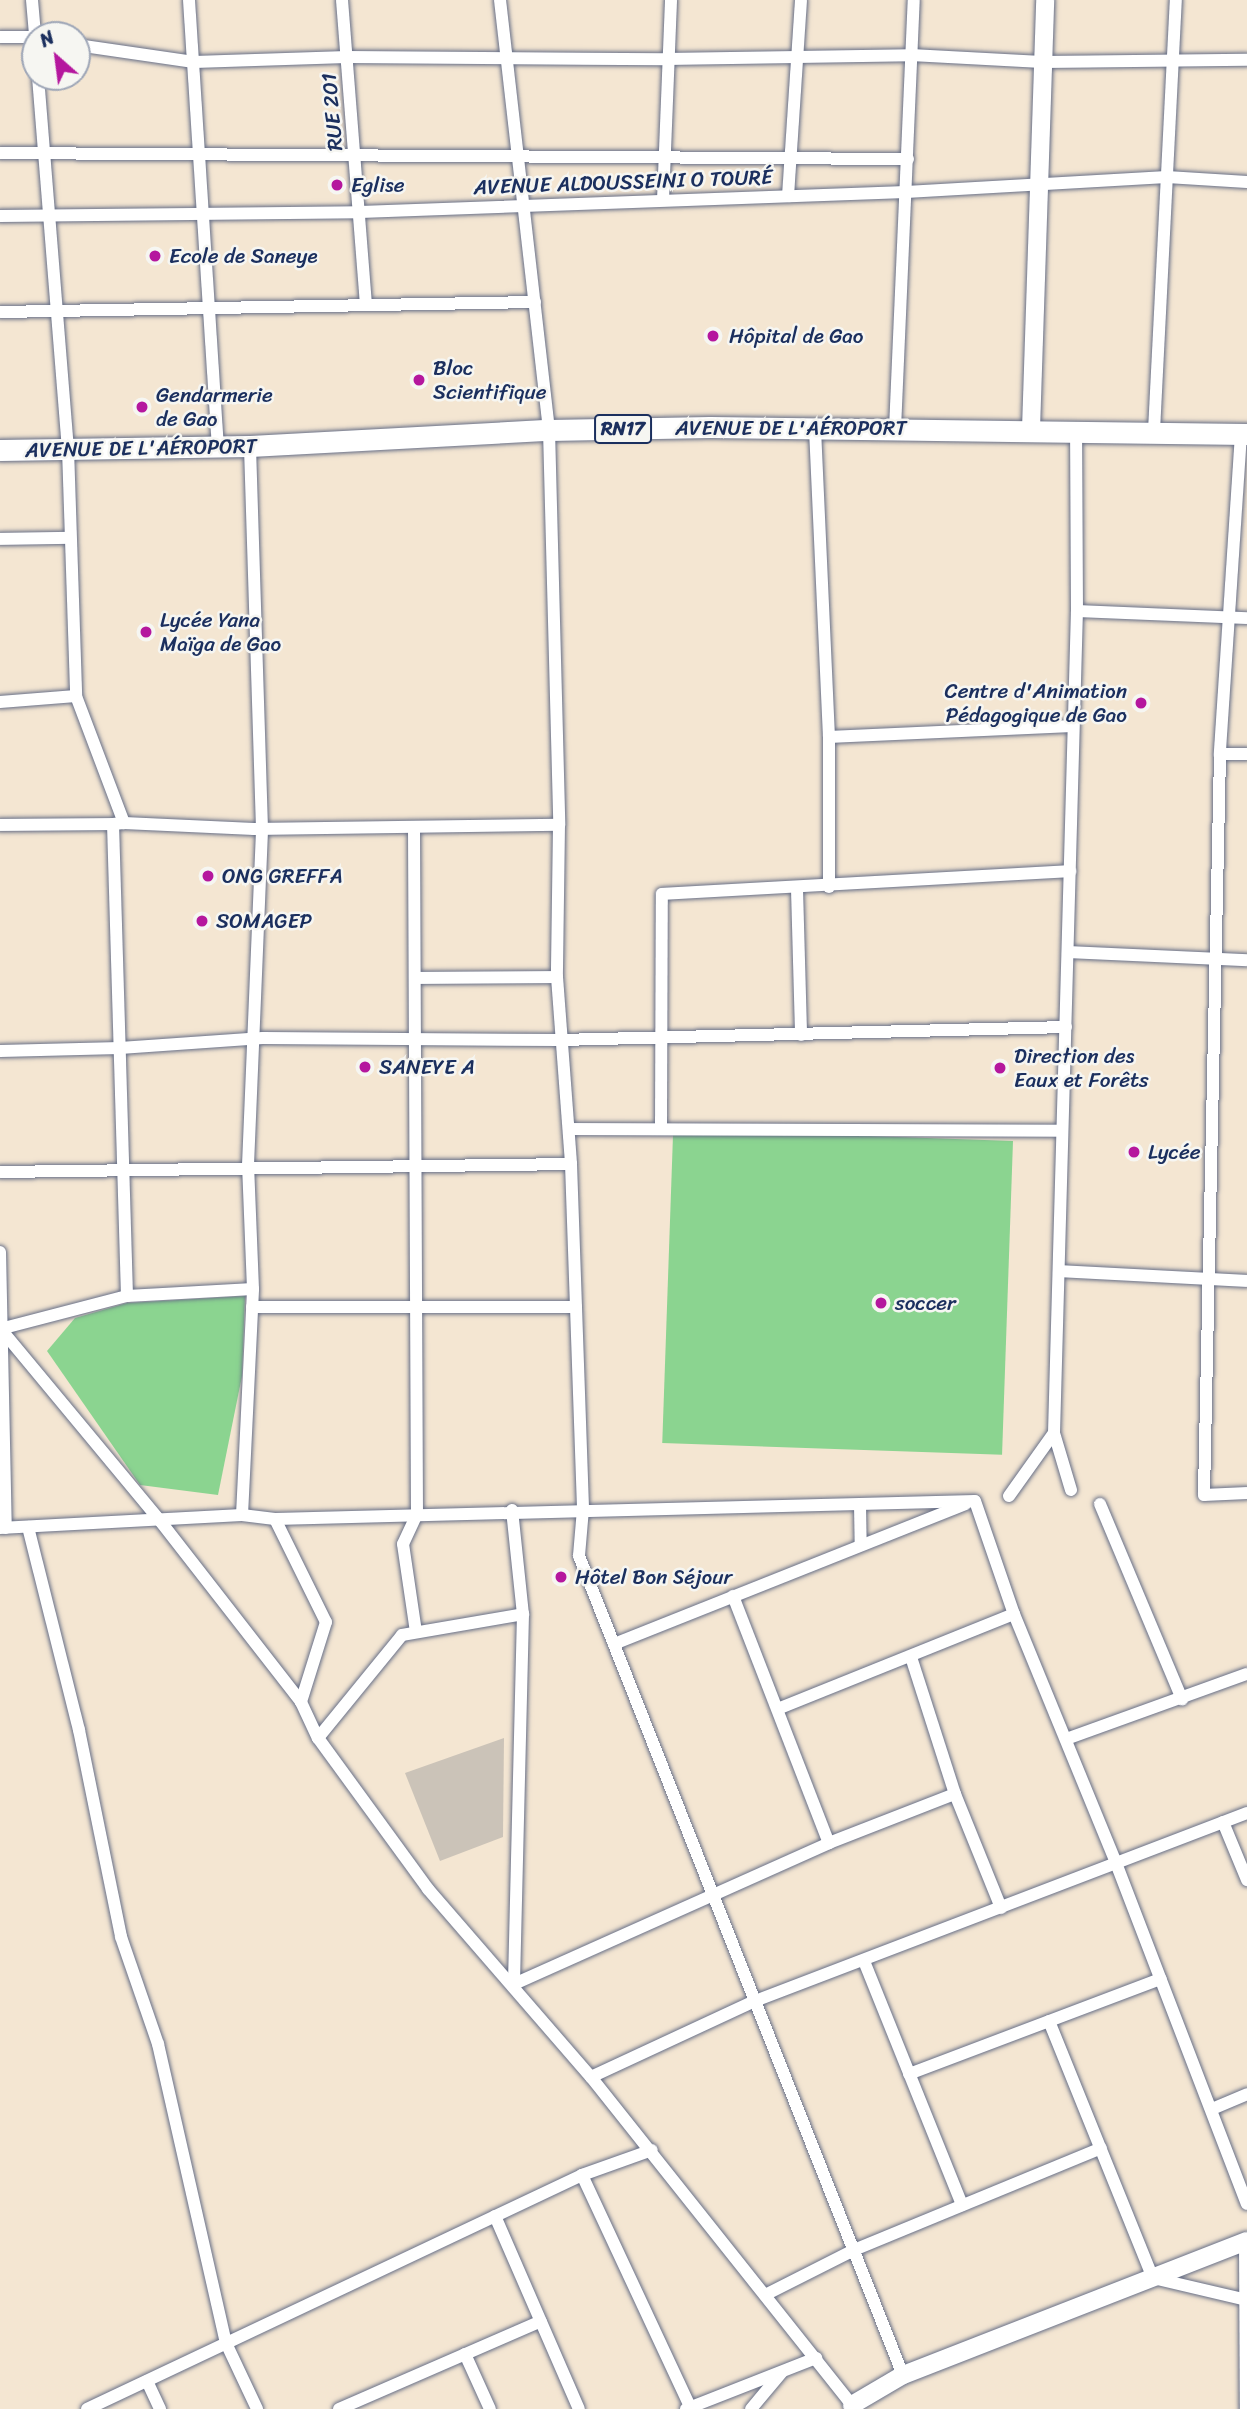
<!DOCTYPE html>
<meta charset="utf-8">
<style>
body{margin:0}
#map{position:relative;width:1247px;height:2409px;overflow:hidden;background:#f4e6d2;font-family:Sriracha,sans-serif}
div>[style]{position:absolute}
.industrial>*{inset:0;background:#cbc3b8}
.green>*{inset:0;background:#8bd490;transform-origin:0 0}
.roads{filter:drop-shadow(0 0 2px #676f87) drop-shadow(0 0 2px #676f87)}
.street>*{height:12px;margin:-6px;padding:0 6px;transform-origin:6px;border-radius:6px;background:#fff}
.secondary>*{height:18px;margin:-9px;padding:0 9px;transform-origin:9px;border-radius:9px;background:#fff}
.primary>*{height:21px;margin:-10.5px;padding:0 10.5px;transform-origin:10.5px;border-radius:10.5px;background:#fff}
.dots>*{width:19px;height:19px;translate:-50% -50%;box-sizing:border-box;border:4px solid #f6f6f2;border-radius:50%}
span{translate:-50% -50%;white-space:nowrap;text-align:center;line-height:1.15;-webkit-text-stroke:5px #f6f6f2;paint-order:stroke}
.shield-label span{padding:2px 5px;background:#f6f6f2;border:2px solid;border-radius:5px;-webkit-text-stroke-width:0}
.shield-label{font-size:19px;color:#1b2f5e;font-weight:700}
.street-label{font-size:21px;color:#1b2f5e}
.poi-label{font-size:21px;color:#1b2f5e}
.left{translate:0 -50%;text-align:left}
.right{translate:-100% -50%;text-align:right}
.north{position:absolute;left:21px;top:21px;width:70px;height:70px;box-sizing:border-box;background:#f6f6f2;border:2px solid #9ea6b7;border-radius:50%;rotate:332deg;font-size:19px;font-weight:700;line-height:28px;text-align:center;color:#1b2f5e}
.north::after{content:'';display:block;margin:auto;width:24px;height:32px;background:#b5179e;clip-path:polygon(50% 0,100% 100%,50% 72%,0 100%)}
</style>
<div id="map">
<div class="industrial">
<i style="clip-path:polygon(504px 1738px,503px 1837px,440px 1861px,405px 1773px)"></i>
</div>
<div class="green">
<i style="left:1013px;top:1141px;width:314px;height:340px;rotate:92deg"></i>
<i style="clip-path:polygon(245px 1296px,242px 1376px,218px 1495px,140px 1485px,47px 1351px,75px 1318px,127px 1303px)"></i>
</div>
<div class="roads">
<div class="street">
<i style="left:32px;top:0;width:35px;rotate:85deg"></i>
<i style="left:189px;top:0;width:447px;rotate:86.3deg"></i>
<i style="left:342px;top:0;width:305px;rotate:85.5deg"></i>
<i style="left:500px;top:0;width:433px;rotate:83.5deg"></i>
<i style="left:549px;top:430px;width:395px;rotate:88.5deg"></i>
<i style="left:559px;top:825px;width:152px;rotate:90.8deg"></i>
<i style="left:557px;top:977px;width:188px;rotate:85.7deg"></i>
<i style="left:571px;top:1164px;width:345px;rotate:88deg"></i>
<i style="left:583px;top:1509px;width:47px;rotate:94.9deg"></i>
<i style="left:579px;top:1556px;width:881px;rotate:68.42deg"></i>
<i style="left:0;top:37px;width:35px"></i>
<i style="left:77px;top:45px;width:118px;rotate:8.3deg"></i>
<i style="left:194px;top:62px;width:153px;rotate:-1.9deg"></i>
<i style="left:347px;top:57px;width:319px;rotate:0.4deg"></i>
<i style="left:666px;top:59px;width:245px;rotate:-0.9deg"></i>
<i style="left:911px;top:55px;width:131px;rotate:3.1deg"></i>
<i style="left:1042px;top:62px;width:205px;rotate:-0.6deg"></i>
<i style="left:38px;top:77px;width:373px;rotate:85.4deg"></i>
<i style="left:68px;top:449px;width:247px;rotate:88.1deg"></i>
<i style="left:76px;top:696px;width:136px;rotate:69.3deg"></i>
<i style="left:124px;top:823px;width:130px;rotate:2.6deg"></i>
<i style="left:254px;top:829px;width:305px;rotate:-0.8deg"></i>
<i style="left:0;top:153px;width:908px;rotate:0.38deg"></i>
<i style="left:788px;top:196px;width:196px;rotate:-86.2deg"></i>
<i style="left:663px;top:200px;width:200px;rotate:-87.7deg"></i>
<i style="left:0;top:216px;width:360px;rotate:-0.6deg"></i>
<i style="left:360px;top:212px;width:546px;rotate:-2.1deg"></i>
<i style="left:906px;top:192px;width:261px;rotate:-3.3deg"></i>
<i style="left:1167px;top:177px;width:80px;rotate:3.6deg"></i>
<i style="left:0;top:312px;width:535px;rotate:-1.07deg"></i>
<i style="left:815px;top:429px;width:308px;rotate:87.4deg"></i>
<i style="left:829px;top:737px;width:150px;rotate:90deg"></i>
<i style="left:895px;top:429px;width:429px;rotate:-87.5deg"></i>
<i style="left:1154px;top:431px;width:432px;rotate:-87.1deg"></i>
<i style="left:1241px;top:434px;width:321px;rotate:93.8deg"></i>
<i style="left:1220px;top:754px;width:741px;rotate:91.24deg"></i>
<i style="left:1204px;top:1495px;width:43px;rotate:-2.7deg"></i>
<i style="left:0;top:539px;width:67px;rotate:-0.9deg"></i>
<i style="left:1077px;top:611px;width:170px;rotate:2.4deg"></i>
<i style="left:0;top:702px;width:76px;rotate:-4.5deg"></i>
<i style="left:829px;top:737px;width:243px;rotate:-2.6deg"></i>
<i style="left:1220px;top:754px;width:27px"></i>
<i style="left:124px;top:823px;width:11px;rotate:175deg"></i>
<i style="left:113px;top:824px;width:472px;rotate:88.3deg"></i>
<i style="left:0;top:825px;width:113px;rotate:-0.5deg"></i>
<i style="left:414px;top:828px;width:686px;rotate:89.75deg"></i>
<i style="left:417px;top:1514px;width:33px;rotate:115deg"></i>
<i style="left:403px;top:1544px;width:89px;rotate:81.6deg"></i>
<i style="left:797px;top:889px;width:146px;rotate:88.4deg"></i>
<i style="left:1068px;top:952px;width:179px;rotate:2.6deg"></i>
<i style="left:415px;top:978px;width:142px;rotate:-0.4deg"></i>
<i style="left:0;top:1051px;width:120px;rotate:-1.4deg"></i>
<i style="left:120px;top:1048px;width:143px;rotate:-4deg"></i>
<i style="left:263px;top:1038px;width:297px;rotate:0.4deg"></i>
<i style="left:560px;top:1040px;width:506px;rotate:-1.47deg"></i>
<i style="left:569px;top:1129px;width:492px;rotate:0.2deg"></i>
<i style="left:661px;top:1129px;width:235px;rotate:-89.8deg"></i>
<i style="left:662px;top:894px;width:409px;rotate:-3.2deg"></i>
<i style="left:0;top:1172px;width:571px;rotate:-0.8deg"></i>
<i style="left:0;top:1252px;width:276px;rotate:88.8deg"></i>
<i style="left:1059px;top:1271px;width:188px;rotate:3deg"></i>
<i style="left:252px;top:1307px;width:324px"></i>
<i style="left:0;top:1328px;width:252px;rotate:50.3deg"></i>
<i style="left:161px;top:1522px;width:228px;rotate:52.1deg"></i>
<i style="left:301px;top:1702px;width:40px;rotate:65deg"></i>
<i style="left:318px;top:1738px;width:187px;rotate:53.9deg"></i>
<i style="left:428px;top:1889px;width:249px;rotate:49.1deg"></i>
<i style="left:591px;top:2077px;width:424px;rotate:51.5deg"></i>
<i style="left:0;top:1329px;width:131px;rotate:-14.6deg"></i>
<i style="left:127px;top:1296px;width:126px;rotate:-3.2deg"></i>
<i style="left:1071px;top:1490px;width:59px;rotate:-106.6deg"></i>
<i style="left:1054px;top:1433px;width:822px;rotate:-88.4deg"></i>
<i style="left:1077px;top:611px;width:181px;rotate:-90.3deg"></i>
<i style="left:1009px;top:1496px;width:77px;rotate:-54.5deg"></i>
<i style="left:975px;top:1501px;width:120px;rotate:71deg"></i>
<i style="left:1014px;top:1614px;width:269px;rotate:67.7deg"></i>
<i style="left:1116px;top:1863px;width:365px;rotate:69deg"></i>
<i style="left:1100px;top:1504px;width:212px;rotate:67.2deg"></i>
<i style="left:860px;top:1505px;width:39px;rotate:89deg"></i>
<i style="left:512px;top:1510px;width:105px;rotate:84deg"></i>
<i style="left:523px;top:1614px;width:370px;rotate:91.4deg"></i>
<i style="left:514px;top:1984px;width:345px;rotate:-24.1deg"></i>
<i style="left:829px;top:1843px;width:135px;rotate:-21.3deg"></i>
<i style="left:242px;top:1515px;width:226px;rotate:-87.2deg"></i>
<i style="left:253px;top:1289px;width:124px;rotate:-92.3deg"></i>
<i style="left:248px;top:1165px;width:336px;rotate:-87.6deg"></i>
<i style="left:262px;top:829px;width:383px;rotate:-91.8deg"></i>
<i style="left:275px;top:1519px;width:115px;rotate:63.7deg"></i>
<i style="left:326px;top:1622px;width:84px;rotate:107.4deg"></i>
<i style="left:28px;top:1527px;width:209px;rotate:75.9deg"></i>
<i style="left:79px;top:1730px;width:211px;rotate:78.5deg"></i>
<i style="left:121px;top:1937px;width:113px;rotate:70.9deg"></i>
<i style="left:158px;top:2044px;width:307px;rotate:77.2deg"></i>
<i style="left:226px;top:2343px;width:73px;rotate:64.8deg"></i>
<i style="left:0;top:1528px;width:242px;rotate:-3.1deg"></i>
<i style="left:242px;top:1515px;width:33px;rotate:7deg"></i>
<i style="left:275px;top:1519px;width:700px;rotate:-1.47deg"></i>
<i style="left:733px;top:1596px;width:265px;rotate:68.8deg"></i>
<i style="left:614px;top:1644px;width:378px;rotate:-21.7deg"></i>
<i style="left:911px;top:1657px;width:144px;rotate:72.2deg"></i>
<i style="left:955px;top:1794px;width:123px;rotate:68deg"></i>
<i style="left:780px;top:1708px;width:252px;rotate:-21.9deg"></i>
<i style="left:318px;top:1738px;width:133px;rotate:-50.8deg"></i>
<i style="left:402px;top:1635px;width:123px;rotate:-9.8deg"></i>
<i style="left:1066px;top:1739px;width:192px;rotate:-19.8deg"></i>
<i style="left:1223px;top:1822px;width:63px;rotate:67.5deg"></i>
<i style="left:864px;top:1961px;width:263px;rotate:68.1deg"></i>
<i style="left:1049px;top:2021px;width:277px;rotate:68deg"></i>
<i style="left:1153px;top:2278px;width:97px;rotate:13.2deg"></i>
<i style="left:909px;top:2074px;width:269px;rotate:-20.7deg"></i>
<i style="left:591px;top:2077px;width:181px;rotate:-24.9deg"></i>
<i style="left:755px;top:2001px;width:527px;rotate:-20.91deg"></i>
<i style="left:1212px;top:2109px;width:38px;rotate:-23deg"></i>
<i style="left:582px;top:2175px;width:258px;rotate:65deg"></i>
<i style="left:495px;top:2216px;width:210px;rotate:66.5deg"></i>
<i style="left:1245px;top:2242px;width:167px;rotate:89.7deg"></i>
<i style="left:765px;top:2295px;width:100px;rotate:-26.8deg"></i>
<i style="left:854px;top:2250px;width:267px;rotate:-22.4deg"></i>
<i style="left:465px;top:2354px;width:60px;rotate:65.6deg"></i>
<i style="left:147px;top:2381px;width:31px;rotate:65deg"></i>
<i style="left:87px;top:2409px;width:548px;rotate:-25.3deg"></i>
<i style="left:582px;top:2175px;width:74px;rotate:-19.7deg"></i>
<i style="left:339px;top:2409px;width:220px;rotate:-23.5deg"></i>
<i style="left:686px;top:2409px;width:140px;rotate:-21.4deg"></i>
<i style="left:751px;top:2409px;width:48px;rotate:-50deg"></i>
</div>
<div class="secondary">
<i style="left:1031px;top:429px;width:429px;rotate:-88.1deg"></i>
<i style="left:852px;top:2405px;width:59px;rotate:-30.5deg"></i>
<i style="left:903px;top:2375px;width:369px;rotate:-21.3deg"></i>
</div>
<div class="primary">
<i style="left:0;top:450px;width:250px;rotate:-0.9deg"></i>
<i style="left:250px;top:446px;width:299px;rotate:-3.1deg"></i>
<i style="left:549px;top:430px;width:161px;rotate:-1.1deg"></i>
<i style="left:710px;top:427px;width:537px;rotate:0.75deg"></i>
</div>
</div>
<div class="dots">
<i style="left:337px;top:185px;background:#b5179e"></i>
<i style="left:155px;top:256px;background:#b5179e"></i>
<i style="left:713px;top:336px;background:#b5179e"></i>
<i style="left:419px;top:380px;background:#b5179e"></i>
<i style="left:142px;top:407px;background:#b5179e"></i>
<i style="left:146px;top:632px;background:#b5179e"></i>
<i style="left:1141px;top:703px;background:#b5179e"></i>
<i style="left:208px;top:876px;background:#b5179e"></i>
<i style="left:202px;top:921px;background:#b5179e"></i>
<i style="left:365px;top:1067px;background:#b5179e"></i>
<i style="left:1000px;top:1068px;background:#b5179e"></i>
<i style="left:1134px;top:1152px;background:#b5179e"></i>
<i style="left:881px;top:1303px;background:#b5179e"></i>
<i style="left:561px;top:1577px;background:#b5179e"></i>
</div>
<div class="shield-label">
<span style="left:623px;top:429px">RN17</span>
</div>
<div class="street-label">
<span style="left:332px;top:112px;rotate:-95deg">RUE 201</span>
<span style="left:623px;top:182px;rotate:-2deg">AVENUE ALDOUSSEINI O TOURÉ</span>
<span style="left:791px;top:428px">AVENUE DE L'AÉROPORT</span>
<span style="left:141px;top:448px;rotate:-1deg">AVENUE DE L'AÉROPORT</span>
</div>
<div class="poi-label">
<span class="left" style="left:351px;top:185px">Eglise</span>
<span class="left" style="left:169px;top:256px">Ecole de Saneye</span>
<span class="left" style="left:729px;top:336px">Hôpital de Gao</span>
<span class="left" style="left:433px;top:380px">Bloc<br>Scientifique</span>
<span class="left" style="left:156px;top:407px">Gendarmerie<br>de Gao</span>
<span class="left" style="left:160px;top:632px">Lycée Yana<br>Maïga de Gao</span>
<span class="right" style="left:1127px;top:703px">Centre d'Animation<br>Pédagogique de Gao</span>
<span class="left" style="left:222px;top:876px">ONG GREFFA</span>
<span class="left" style="left:216px;top:921px">SOMAGEP</span>
<span class="left" style="left:1014px;top:1068px">Direction des<br>Eaux et Forêts</span>
<span class="left" style="left:379px;top:1067px">SANEYE A</span>
<span class="left" style="left:1148px;top:1152px">Lycée</span>
<span class="left" style="left:895px;top:1303px">soccer</span>
<span class="left" style="left:575px;top:1577px">Hôtel Bon Séjour</span>
</div>
<div class="north">N</div>
</div>
